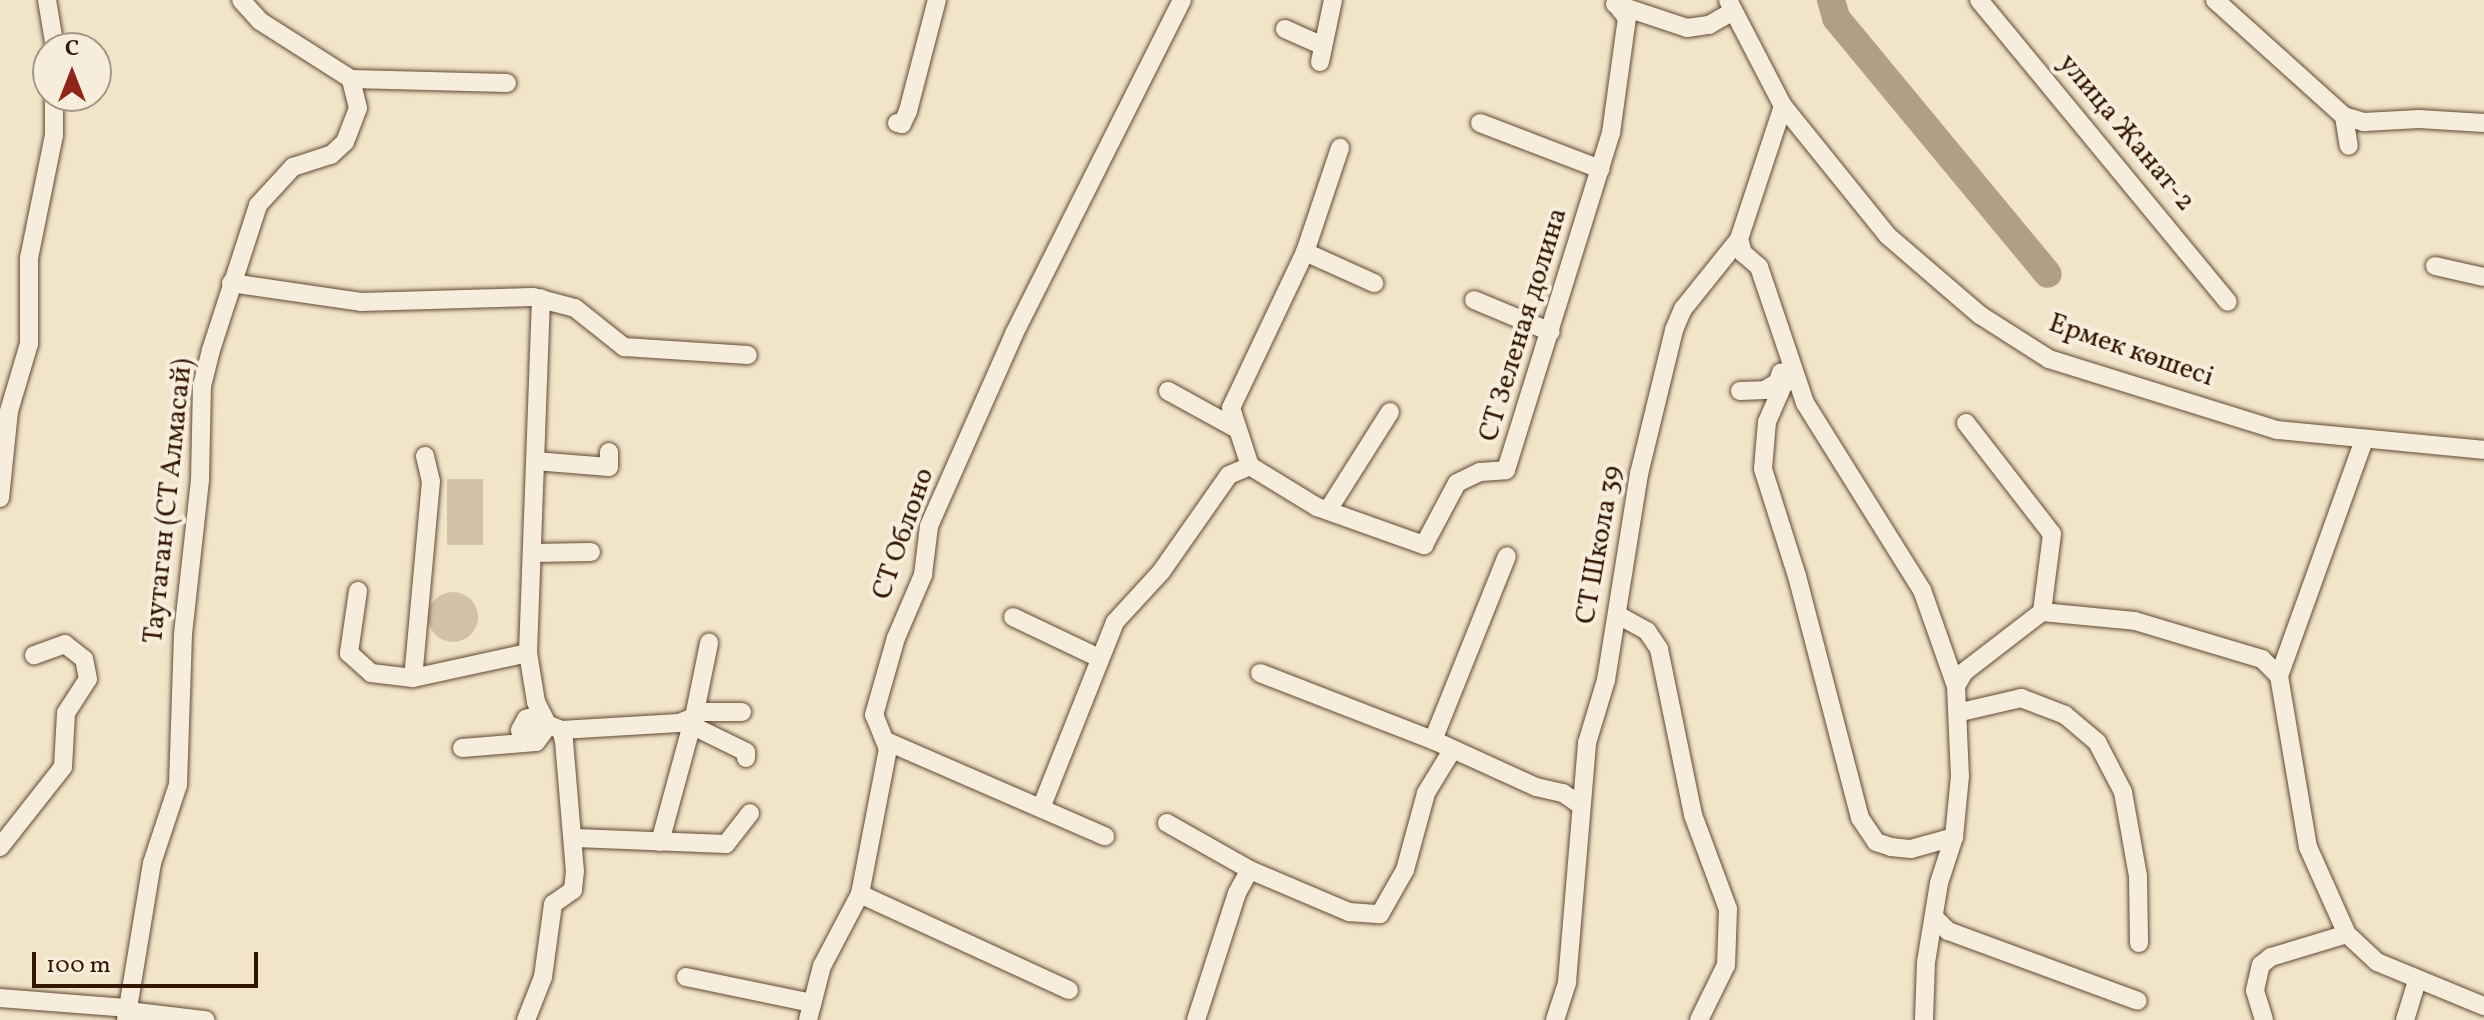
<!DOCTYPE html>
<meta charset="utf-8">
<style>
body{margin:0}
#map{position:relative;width:2484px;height:1020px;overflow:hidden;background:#f1e4c9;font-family:Vollkorn,serif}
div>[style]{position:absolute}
.green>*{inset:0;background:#d1c1a7;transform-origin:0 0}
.round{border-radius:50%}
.river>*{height:28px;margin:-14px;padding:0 14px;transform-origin:14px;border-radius:14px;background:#b09e85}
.roads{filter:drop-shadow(0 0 2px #624932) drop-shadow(0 0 2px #624932)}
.minor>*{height:18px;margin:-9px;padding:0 9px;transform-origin:9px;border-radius:9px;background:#f6eddc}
span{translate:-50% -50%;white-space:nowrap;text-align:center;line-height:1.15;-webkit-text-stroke:8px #f6eddc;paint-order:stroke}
.street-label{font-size:28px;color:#331500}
.north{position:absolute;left:32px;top:32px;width:80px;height:80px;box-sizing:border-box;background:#f6eddc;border:2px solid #a89784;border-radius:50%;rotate:0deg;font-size:22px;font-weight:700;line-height:32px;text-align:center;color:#331500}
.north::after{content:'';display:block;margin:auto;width:28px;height:36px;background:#8f2418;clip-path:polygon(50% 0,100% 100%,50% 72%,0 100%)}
.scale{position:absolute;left:32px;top:952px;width:226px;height:36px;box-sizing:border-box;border:4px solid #331500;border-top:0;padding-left:10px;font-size:24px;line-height:28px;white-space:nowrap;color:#331500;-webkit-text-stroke:6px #f6eddc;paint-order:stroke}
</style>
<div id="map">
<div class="green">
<i style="left:447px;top:479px;width:36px;height:66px"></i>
<i class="round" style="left:428px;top:592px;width:50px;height:50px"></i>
</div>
<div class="river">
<i style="left:1831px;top:0;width:19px;rotate:74deg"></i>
<i style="left:1836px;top:18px;width:332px;rotate:50.4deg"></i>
</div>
<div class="roads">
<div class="minor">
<i style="left:47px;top:0;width:49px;rotate:80.5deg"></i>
<i style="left:1728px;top:0;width:119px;rotate:62.6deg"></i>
<i style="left:1783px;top:106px;width:167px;rotate:51.1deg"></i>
<i style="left:1888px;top:236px;width:121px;rotate:40.7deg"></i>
<i style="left:1980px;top:315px;width:82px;rotate:32.5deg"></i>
<i style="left:2049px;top:359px;width:239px;rotate:17.3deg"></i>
<i style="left:2277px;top:430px;width:208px;rotate:5.5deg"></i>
<i style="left:1979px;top:0;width:391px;rotate:50.5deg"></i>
<i style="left:2215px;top:0;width:173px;rotate:42deg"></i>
<i style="left:2344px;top:116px;width:21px;rotate:17deg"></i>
<i style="left:2364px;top:122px;width:55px;rotate:-3.1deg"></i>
<i style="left:2419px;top:119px;width:65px;rotate:3.5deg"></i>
<i style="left:1615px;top:4px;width:76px;rotate:18.4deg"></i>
<i style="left:1687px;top:28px;width:22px;rotate:-8deg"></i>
<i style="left:1709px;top:25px;width:28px;rotate:-30deg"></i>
<i style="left:1285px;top:29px;width:39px;rotate:24deg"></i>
<i style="left:1320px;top:62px;width:63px;rotate:-78.2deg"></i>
<i style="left:351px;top:79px;width:156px;rotate:1.5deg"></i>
<i style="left:2344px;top:116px;width:30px;rotate:81deg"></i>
<i style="left:897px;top:123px;width:5px;rotate:11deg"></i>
<i style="left:902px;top:124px;width:14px;rotate:-65deg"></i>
<i style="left:908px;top:111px;width:115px;rotate:-75.4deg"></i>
<i style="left:1480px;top:123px;width:129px;rotate:21deg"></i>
<i style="left:1739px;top:239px;width:15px;rotate:74deg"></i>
<i style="left:1743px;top:253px;width:21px;rotate:41deg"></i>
<i style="left:1759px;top:267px;width:144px;rotate:71.3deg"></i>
<i style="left:1805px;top:403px;width:221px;rotate:58deg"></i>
<i style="left:1922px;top:590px;width:102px;rotate:70.5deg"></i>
<i style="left:1956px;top:686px;width:90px;rotate:87.5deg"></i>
<i style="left:1960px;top:776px;width:61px;rotate:95.6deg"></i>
<i style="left:1954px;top:837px;width:48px;rotate:108.1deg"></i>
<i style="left:1939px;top:883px;width:80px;rotate:99.3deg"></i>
<i style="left:1926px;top:962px;width:58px;rotate:92deg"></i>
<i style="left:1305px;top:252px;width:76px;rotate:24.2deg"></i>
<i style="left:2435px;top:266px;width:50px;rotate:12.7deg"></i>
<i style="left:231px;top:283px;width:131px;rotate:8.3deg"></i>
<i style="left:361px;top:302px;width:172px;rotate:-1.7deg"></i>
<i style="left:533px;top:297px;width:43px;rotate:14.7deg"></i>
<i style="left:575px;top:308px;width:63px;rotate:38.5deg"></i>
<i style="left:624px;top:347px;width:124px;rotate:3.7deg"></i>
<i style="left:1474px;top:300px;width:83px;rotate:22.6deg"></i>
<i style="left:1791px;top:367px;width:60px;rotate:113.6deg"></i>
<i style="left:1767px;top:422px;width:47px;rotate:94.9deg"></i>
<i style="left:1763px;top:469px;width:112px;rotate:72.4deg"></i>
<i style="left:1797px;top:576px;width:250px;rotate:75.4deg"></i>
<i style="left:1860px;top:818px;width:29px;rotate:56deg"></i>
<i style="left:1876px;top:842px;width:16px;rotate:18deg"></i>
<i style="left:1891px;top:847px;width:20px;rotate:6deg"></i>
<i style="left:1911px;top:849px;width:45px;rotate:-15.6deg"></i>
<i style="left:1168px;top:391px;width:77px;rotate:28.9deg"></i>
<i style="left:1740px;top:391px;width:25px;rotate:-2deg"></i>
<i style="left:1765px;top:390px;width:15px;rotate:-32deg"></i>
<i style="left:1778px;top:382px;width:10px;rotate:-73deg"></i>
<i style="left:1966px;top:423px;width:140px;rotate:52.2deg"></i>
<i style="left:2052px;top:534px;width:79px;rotate:97.3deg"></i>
<i style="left:425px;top:456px;width:26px;rotate:77deg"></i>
<i style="left:431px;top:481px;width:198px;rotate:95.2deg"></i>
<i style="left:413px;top:678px;width:118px;rotate:-12.3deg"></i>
<i style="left:528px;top:653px;width:50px;rotate:80.7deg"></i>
<i style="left:536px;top:702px;width:25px;rotate:63deg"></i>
<i style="left:547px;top:724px;width:15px;rotate:23deg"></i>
<i style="left:561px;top:730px;width:11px;rotate:75deg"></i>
<i style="left:564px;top:741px;width:130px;rotate:85.2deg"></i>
<i style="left:575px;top:871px;width:19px;rotate:96deg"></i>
<i style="left:573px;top:890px;width:24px;rotate:145deg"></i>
<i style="left:553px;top:904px;width:74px;rotate:97.8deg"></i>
<i style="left:543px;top:977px;width:46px;rotate:111.6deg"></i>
<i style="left:535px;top:461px;width:74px;rotate:4.6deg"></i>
<i style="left:609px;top:467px;width:15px;rotate:-90deg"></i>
<i style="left:1250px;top:466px;width:61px;rotate:-108.1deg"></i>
<i style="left:1231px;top:408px;width:173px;rotate:-64.6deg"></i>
<i style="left:1305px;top:252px;width:110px;rotate:-71.4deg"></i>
<i style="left:0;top:498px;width:87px;rotate:-84.1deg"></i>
<i style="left:9px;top:411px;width:70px;rotate:-73.4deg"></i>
<i style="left:29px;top:344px;width:86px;rotate:-90deg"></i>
<i style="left:29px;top:258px;width:126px;rotate:-78.5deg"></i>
<i style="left:54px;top:135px;width:39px;rotate:-90deg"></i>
<i style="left:1328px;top:510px;width:116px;rotate:-57.7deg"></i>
<i style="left:532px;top:553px;width:59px;rotate:-1deg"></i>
<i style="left:358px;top:591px;width:63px;rotate:98.3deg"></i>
<i style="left:349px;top:653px;width:30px;rotate:42deg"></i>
<i style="left:371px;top:673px;width:42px;rotate:6.8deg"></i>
<i style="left:1618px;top:615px;width:33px;rotate:29deg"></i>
<i style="left:1647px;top:631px;width:22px;rotate:56deg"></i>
<i style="left:1659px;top:649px;width:169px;rotate:78.4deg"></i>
<i style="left:1693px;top:815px;width:100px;rotate:69.6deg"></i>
<i style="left:1728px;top:909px;width:56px;rotate:92deg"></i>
<i style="left:1726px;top:965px;width:61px;rotate:116.1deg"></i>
<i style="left:1013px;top:617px;width:93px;rotate:25.5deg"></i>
<i style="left:528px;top:653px;width:355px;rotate:-87.9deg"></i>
<i style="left:1260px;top:673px;width:186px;rotate:21.2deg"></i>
<i style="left:1433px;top:740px;width:113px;rotate:24.5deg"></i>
<i style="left:1536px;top:787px;width:28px;rotate:13deg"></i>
<i style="left:1563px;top:793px;width:19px;rotate:35deg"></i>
<i style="left:2279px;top:676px;width:251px;rotate:-70.2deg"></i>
<i style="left:1956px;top:686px;width:16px;rotate:-60deg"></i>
<i style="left:1964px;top:672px;width:98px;rotate:-37.6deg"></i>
<i style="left:2042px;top:612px;width:93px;rotate:5.5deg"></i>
<i style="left:2135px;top:621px;width:133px;rotate:16.7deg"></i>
<i style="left:2262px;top:659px;width:24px;rotate:45deg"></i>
<i style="left:2279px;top:676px;width:173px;rotate:80.4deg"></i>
<i style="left:2308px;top:847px;width:95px;rotate:65.9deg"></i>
<i style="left:2347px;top:934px;width:41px;rotate:43deg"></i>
<i style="left:2377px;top:962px;width:116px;rotate:22.4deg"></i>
<i style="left:696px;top:712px;width:46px"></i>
<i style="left:1961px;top:712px;width:62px;rotate:-13.1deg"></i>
<i style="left:2021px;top:698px;width:47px;rotate:21.1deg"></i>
<i style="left:2065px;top:715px;width:42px;rotate:40.2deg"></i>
<i style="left:2097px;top:742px;width:56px;rotate:62.5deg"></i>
<i style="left:2123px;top:792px;width:85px;rotate:79.9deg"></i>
<i style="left:2138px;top:876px;width:67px;rotate:89.1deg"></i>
<i style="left:691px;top:725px;width:61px;rotate:26.1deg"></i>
<i style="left:746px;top:752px;width:6px;rotate:90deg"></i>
<i style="left:561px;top:730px;width:118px;rotate:-3.4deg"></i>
<i style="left:679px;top:723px;width:16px;rotate:-22deg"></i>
<i style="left:694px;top:717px;width:76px;rotate:-78.5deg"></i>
<i style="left:541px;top:732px;width:21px;rotate:-175deg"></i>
<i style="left:520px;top:730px;width:13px;rotate:-61deg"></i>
<i style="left:526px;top:719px;width:16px;rotate:-18deg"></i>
<i style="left:1433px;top:740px;width:198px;rotate:-68.1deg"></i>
<i style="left:886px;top:741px;width:239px;rotate:23.5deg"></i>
<i style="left:462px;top:748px;width:74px;rotate:-4.6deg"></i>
<i style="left:536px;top:742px;width:15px;rotate:-53deg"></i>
<i style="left:1041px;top:808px;width:200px;rotate:-68.3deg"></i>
<i style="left:1115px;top:622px;width:68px;rotate:-47.4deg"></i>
<i style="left:1161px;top:572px;width:118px;rotate:-55deg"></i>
<i style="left:1229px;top:475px;width:23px;rotate:-23deg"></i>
<i style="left:1250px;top:466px;width:79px;rotate:31.5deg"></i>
<i style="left:1317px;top:507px;width:114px;rotate:19.6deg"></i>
<i style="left:1424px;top:545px;width:70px;rotate:-62deg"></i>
<i style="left:1457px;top:483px;width:25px;rotate:-26deg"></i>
<i style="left:1480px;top:472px;width:26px;rotate:-4deg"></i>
<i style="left:1506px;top:470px;width:353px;rotate:-72.7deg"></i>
<i style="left:1611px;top:133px;width:116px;rotate:-82.1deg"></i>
<i style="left:1627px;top:18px;width:16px;rotate:-128deg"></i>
<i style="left:1167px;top:823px;width:95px;rotate:29.5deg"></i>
<i style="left:1250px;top:870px;width:108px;rotate:23deg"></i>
<i style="left:1349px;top:912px;width:31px;rotate:4deg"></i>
<i style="left:1380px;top:914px;width:51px;rotate:-60.4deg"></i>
<i style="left:1405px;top:870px;width:80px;rotate:-74.7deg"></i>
<i style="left:1426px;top:793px;width:48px;rotate:-58.6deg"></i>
<i style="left:576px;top:838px;width:150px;rotate:2.3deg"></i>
<i style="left:726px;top:844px;width:39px;rotate:-52deg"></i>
<i style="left:660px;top:842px;width:130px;rotate:-74.8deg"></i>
<i style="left:0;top:847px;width:102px;rotate:-51.8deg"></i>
<i style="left:63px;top:767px;width:54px;rotate:-86.8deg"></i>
<i style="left:66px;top:713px;width:40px;rotate:-57.1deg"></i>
<i style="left:88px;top:679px;width:20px;rotate:-101deg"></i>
<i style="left:84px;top:659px;width:24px;rotate:-142deg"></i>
<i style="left:65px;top:644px;width:33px;rotate:160deg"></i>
<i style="left:860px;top:894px;width:230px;rotate:24.7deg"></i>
<i style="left:1934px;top:917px;width:20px;rotate:45deg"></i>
<i style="left:1948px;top:931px;width:202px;rotate:20.2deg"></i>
<i style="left:686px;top:977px;width:129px;rotate:11.7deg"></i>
<i style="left:0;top:998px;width:126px;rotate:4.5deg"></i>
<i style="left:128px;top:1011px;width:78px;rotate:6.7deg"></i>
<i style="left:126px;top:1020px;width:159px;rotate:-80.6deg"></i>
<i style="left:152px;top:863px;width:82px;rotate:-71.6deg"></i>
<i style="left:178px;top:785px;width:151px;rotate:-88.1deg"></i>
<i style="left:183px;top:634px;width:155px;rotate:-83.7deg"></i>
<i style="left:200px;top:480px;width:94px;rotate:-88.8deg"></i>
<i style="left:202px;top:386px;width:37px;rotate:-76deg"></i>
<i style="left:211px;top:350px;width:152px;rotate:-72deg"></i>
<i style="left:258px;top:205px;width:52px;rotate:-47.4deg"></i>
<i style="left:293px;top:167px;width:40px;rotate:-18deg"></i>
<i style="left:331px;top:155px;width:19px;rotate:-43deg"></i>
<i style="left:345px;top:142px;width:36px;rotate:-69deg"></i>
<i style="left:358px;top:108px;width:30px;rotate:-104deg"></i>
<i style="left:351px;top:79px;width:108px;rotate:-147.5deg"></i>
<i style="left:260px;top:21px;width:28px;rotate:-132deg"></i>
<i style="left:808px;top:1020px;width:56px;rotate:-75.5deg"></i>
<i style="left:822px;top:966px;width:81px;rotate:-62.2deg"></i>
<i style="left:860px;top:894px;width:148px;rotate:-79.1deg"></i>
<i style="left:888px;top:749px;width:37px;rotate:-112deg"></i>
<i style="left:874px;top:715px;width:80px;rotate:-74.1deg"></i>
<i style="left:896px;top:638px;width:69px;rotate:-66.8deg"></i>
<i style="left:923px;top:575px;width:49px;rotate:-83deg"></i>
<i style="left:929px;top:526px;width:210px;rotate:-66.1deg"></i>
<i style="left:1014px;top:334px;width:374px;rotate:-63.3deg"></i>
<i style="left:1196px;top:1020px;width:133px;rotate:-72.1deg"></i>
<i style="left:1237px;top:893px;width:26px;rotate:-61deg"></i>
<i style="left:1555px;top:1020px;width:40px;rotate:-72deg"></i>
<i style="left:1567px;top:982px;width:240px;rotate:-85.2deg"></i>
<i style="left:1587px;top:743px;width:66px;rotate:-73.2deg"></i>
<i style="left:1606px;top:680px;width:209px;rotate:-80.9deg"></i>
<i style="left:1639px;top:474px;width:148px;rotate:-76.3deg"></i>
<i style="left:1674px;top:330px;width:23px;rotate:-67deg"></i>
<i style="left:1683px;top:309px;width:90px;rotate:-51.3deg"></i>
<i style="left:1739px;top:239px;width:140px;rotate:-71.7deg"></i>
<i style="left:2264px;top:1020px;width:31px;rotate:-107deg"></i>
<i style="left:2255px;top:990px;width:26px;rotate:-77deg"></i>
<i style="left:2261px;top:965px;width:13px;rotate:-39deg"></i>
<i style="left:2271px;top:957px;width:79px;rotate:-16.8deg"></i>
<i style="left:2405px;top:1020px;width:41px;rotate:-72.9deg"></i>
</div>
</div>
<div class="street-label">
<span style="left:2126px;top:133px;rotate:50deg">улица Жанат-2</span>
<span style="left:1524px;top:325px;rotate:-73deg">СТ Зеленая долина</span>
<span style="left:2131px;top:351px;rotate:19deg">Ермек көшесі</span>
<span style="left:169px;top:501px;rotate:-84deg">Таутаган (СТ Алмасай)</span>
<span style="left:904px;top:534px;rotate:-71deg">СТ Облоно</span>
<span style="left:1600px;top:545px;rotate:-80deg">СТ Школа 39</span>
</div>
<div class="north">С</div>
<div class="scale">100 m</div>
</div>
